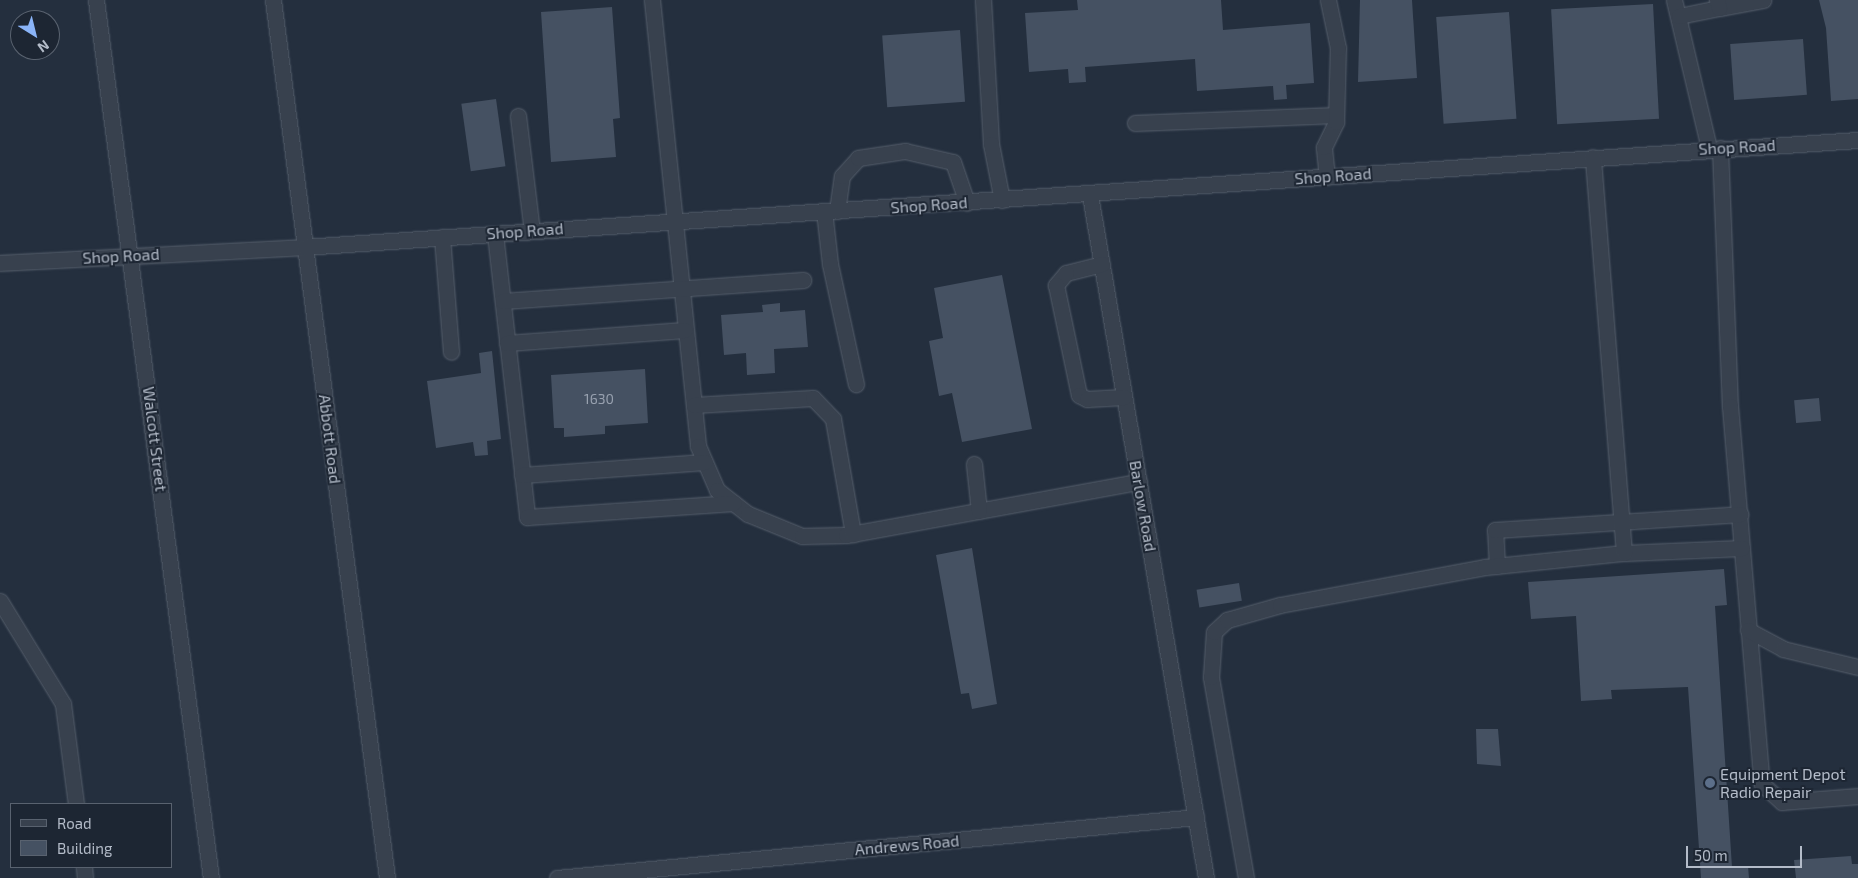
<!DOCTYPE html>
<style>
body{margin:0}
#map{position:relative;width:1858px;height:878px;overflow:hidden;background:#242f3e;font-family:"Exo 2",sans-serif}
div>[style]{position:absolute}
.building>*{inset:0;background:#455162;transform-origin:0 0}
.roads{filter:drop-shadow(0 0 1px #565f6c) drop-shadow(0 0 1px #565f6c)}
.minor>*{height:15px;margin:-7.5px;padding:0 7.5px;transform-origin:7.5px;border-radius:7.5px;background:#38414e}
.dots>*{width:14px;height:14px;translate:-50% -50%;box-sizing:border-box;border:2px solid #1d2633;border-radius:50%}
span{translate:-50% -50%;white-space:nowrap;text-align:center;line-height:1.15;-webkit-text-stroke:4px #1d2633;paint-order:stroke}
.number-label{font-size:14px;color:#98a1af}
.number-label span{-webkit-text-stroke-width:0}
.street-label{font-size:16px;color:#b4bcc9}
.poi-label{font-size:16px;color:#b4bcc9}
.left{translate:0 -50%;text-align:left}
.legend{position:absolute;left:10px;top:803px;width:162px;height:65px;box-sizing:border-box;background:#1d2633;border:1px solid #59626f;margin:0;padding:6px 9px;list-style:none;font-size:15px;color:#b4bcc9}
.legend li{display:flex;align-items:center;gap:10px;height:25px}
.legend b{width:25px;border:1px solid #59626f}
.north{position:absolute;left:10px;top:10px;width:50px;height:50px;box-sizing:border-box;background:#1d2633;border:1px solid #59626f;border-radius:50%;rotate:144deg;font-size:14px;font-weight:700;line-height:20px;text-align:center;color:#b4bcc9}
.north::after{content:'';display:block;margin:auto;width:18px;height:22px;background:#8ab4f8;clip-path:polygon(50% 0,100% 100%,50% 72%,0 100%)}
.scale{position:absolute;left:1686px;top:846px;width:116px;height:22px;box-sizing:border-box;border:2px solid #b4bcc9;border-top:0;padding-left:6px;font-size:15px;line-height:18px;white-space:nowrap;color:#b4bcc9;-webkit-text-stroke:4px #1d2633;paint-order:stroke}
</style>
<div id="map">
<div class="building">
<i style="clip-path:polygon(1077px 0,1221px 0,1223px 30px,1310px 23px,1314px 83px,1286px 85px,1287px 99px,1274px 100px,1273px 86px,1197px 91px,1195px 59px,1085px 67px,1086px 82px,1069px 83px,1068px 69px,1029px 72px,1025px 13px,1078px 10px)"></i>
<i style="clip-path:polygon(1360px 0,1412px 0,1417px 78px,1358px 82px)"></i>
<i style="clip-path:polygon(1819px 0,1858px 0,1858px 99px,1831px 101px,1826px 28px)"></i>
<i style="left:1653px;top:4px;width:115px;height:102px;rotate:87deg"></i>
<i style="clip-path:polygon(612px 7px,620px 118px,613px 119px,616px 157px,551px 162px,541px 12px)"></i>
<i style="left:1509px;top:12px;width:107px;height:73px;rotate:86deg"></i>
<i style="left:960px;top:30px;width:72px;height:78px;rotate:86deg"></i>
<i style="left:1803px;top:39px;width:56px;height:73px;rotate:86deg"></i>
<i style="left:496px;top:99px;width:68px;height:35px;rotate:82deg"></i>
<i style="clip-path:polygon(1002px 275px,1032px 429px,962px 442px,952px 393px,939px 396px,929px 341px,943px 338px,934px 288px)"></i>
<i style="clip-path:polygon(780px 303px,780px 312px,805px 310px,808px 347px,774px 349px,775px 373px,747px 375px,746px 353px,724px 355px,721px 315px,763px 312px,762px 305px)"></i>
<i style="clip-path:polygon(492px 351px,501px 439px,487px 441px,488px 455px,475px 456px,473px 442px,436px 448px,427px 381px,481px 373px,479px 353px)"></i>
<i style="clip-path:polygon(645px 369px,648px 423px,605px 426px,605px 434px,564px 437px,564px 428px,554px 428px,551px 375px)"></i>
<i style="left:1819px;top:398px;width:23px;height:25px;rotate:85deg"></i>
<i style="clip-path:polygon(972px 548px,997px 704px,972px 709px,969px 693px,961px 694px,936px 555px)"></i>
<i style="clip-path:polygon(1724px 569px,1727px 605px,1715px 606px,1732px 867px,1748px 866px,1749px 878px,1701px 878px,1688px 687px,1611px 690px,1612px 699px,1581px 701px,1576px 616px,1531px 619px,1528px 582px)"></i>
<i style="left:1239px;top:583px;width:18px;height:43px;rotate:81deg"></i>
<i style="clip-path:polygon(1476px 729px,1498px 729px,1501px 766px,1477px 764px)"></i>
<i style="clip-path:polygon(1851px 856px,1852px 864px,1858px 864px,1858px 878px,1796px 878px,1794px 860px)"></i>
</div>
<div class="roads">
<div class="minor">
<i style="left:96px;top:0;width:885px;rotate:82.54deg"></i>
<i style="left:273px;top:0;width:885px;rotate:82.6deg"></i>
<i style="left:652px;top:0;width:448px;rotate:84.1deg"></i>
<i style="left:698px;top:446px;width:48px;rotate:66.6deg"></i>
<i style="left:717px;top:490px;width:39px;rotate:38deg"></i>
<i style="left:748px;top:514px;width:58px;rotate:22.2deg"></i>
<i style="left:802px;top:536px;width:44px;rotate:-1.3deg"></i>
<i style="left:846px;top:535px;width:298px;rotate:-10.3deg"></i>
<i style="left:983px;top:0;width:144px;rotate:86.8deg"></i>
<i style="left:991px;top:144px;width:57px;rotate:78.9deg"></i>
<i style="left:1674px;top:0;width:152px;rotate:76.7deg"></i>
<i style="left:1719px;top:8px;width:45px;rotate:-10.3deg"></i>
<i style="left:1679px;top:16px;width:41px;rotate:-11.3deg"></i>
<i style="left:1719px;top:8px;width:8px;rotate:-104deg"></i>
<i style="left:518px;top:116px;width:116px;rotate:83.1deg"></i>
<i style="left:1135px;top:123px;width:201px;rotate:-2.3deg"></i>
<i style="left:1720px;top:148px;width:258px;rotate:87.8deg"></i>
<i style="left:1730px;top:406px;width:379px;rotate:85.2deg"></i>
<i style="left:1762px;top:784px;width:27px;rotate:42deg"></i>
<i style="left:1782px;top:802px;width:76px;rotate:-4.5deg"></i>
<i style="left:1327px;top:177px;width:30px;rotate:-96deg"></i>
<i style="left:1324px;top:147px;width:28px;rotate:-64deg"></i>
<i style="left:1336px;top:122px;width:74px;rotate:-88.5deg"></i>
<i style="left:1338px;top:48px;width:49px;rotate:-101.8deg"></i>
<i style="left:1090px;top:195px;width:693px;rotate:80.36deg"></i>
<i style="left:824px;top:211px;width:53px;rotate:83.5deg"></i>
<i style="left:830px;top:264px;width:123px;rotate:77.8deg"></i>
<i style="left:837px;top:211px;width:35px;rotate:-82deg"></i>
<i style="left:842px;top:176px;width:24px;rotate:-48deg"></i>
<i style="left:858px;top:158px;width:48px;rotate:-8.5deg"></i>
<i style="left:905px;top:151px;width:49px;rotate:12.9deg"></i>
<i style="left:953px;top:162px;width:43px;rotate:71.1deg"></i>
<i style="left:495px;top:234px;width:285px;rotate:83.5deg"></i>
<i style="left:527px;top:517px;width:207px;rotate:-3.9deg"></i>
<i style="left:442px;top:237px;width:115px;rotate:85.5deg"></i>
<i style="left:0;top:263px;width:304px;rotate:-3deg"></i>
<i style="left:304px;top:247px;width:1558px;rotate:-3.94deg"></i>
<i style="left:1102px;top:264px;width:37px;rotate:166deg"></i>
<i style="left:1066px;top:273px;width:16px;rotate:130deg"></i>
<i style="left:1056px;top:285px;width:112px;rotate:78.2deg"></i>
<i style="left:1079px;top:395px;width:9px;rotate:27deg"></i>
<i style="left:1087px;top:399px;width:37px;rotate:-3deg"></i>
<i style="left:503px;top:301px;width:301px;rotate:-4deg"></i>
<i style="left:507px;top:343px;width:178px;rotate:-4.2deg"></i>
<i style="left:694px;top:405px;width:119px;rotate:-3.4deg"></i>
<i style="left:813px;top:398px;width:29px;rotate:46deg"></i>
<i style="left:833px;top:419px;width:117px;rotate:80.1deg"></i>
<i style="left:974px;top:464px;width:47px;rotate:83.9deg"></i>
<i style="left:522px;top:475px;width:183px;rotate:-4.1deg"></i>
<i style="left:1624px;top:553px;width:118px;rotate:-2.4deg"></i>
<i style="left:1497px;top:566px;width:36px;rotate:-93deg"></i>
<i style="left:1495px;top:530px;width:246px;rotate:-3.7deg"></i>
<i style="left:0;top:601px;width:121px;rotate:58.5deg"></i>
<i style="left:63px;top:704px;width:101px;rotate:82.6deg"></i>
<i style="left:1748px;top:630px;width:40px;rotate:28deg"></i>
<i style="left:1783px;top:649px;width:77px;rotate:13.5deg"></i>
<i style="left:84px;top:867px;width:11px;rotate:85deg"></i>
<i style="left:557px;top:878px;width:642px;rotate:-5.45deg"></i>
<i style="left:1246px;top:878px;width:204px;rotate:-99.9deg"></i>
<i style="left:1211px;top:677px;width:45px;rotate:-86.2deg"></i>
<i style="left:1214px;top:632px;width:18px;rotate:-43deg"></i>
<i style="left:1227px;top:620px;width:55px;rotate:-15.8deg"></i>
<i style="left:1280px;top:605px;width:208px;rotate:-10.5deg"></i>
<i style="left:1485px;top:567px;width:140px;rotate:-5.8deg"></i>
<i style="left:1624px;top:553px;width:397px;rotate:-94.5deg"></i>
</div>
</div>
<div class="dots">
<i style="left:1710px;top:783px;background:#5c6f8a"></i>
</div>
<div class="number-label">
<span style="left:599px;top:399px">1630</span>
</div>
<div class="street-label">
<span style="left:1737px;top:147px;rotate:-3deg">Shop Road</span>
<span style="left:1333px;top:176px;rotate:-4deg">Shop Road</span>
<span style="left:929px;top:205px;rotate:-4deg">Shop Road</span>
<span style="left:525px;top:231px;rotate:-4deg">Shop Road</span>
<span style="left:121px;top:256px;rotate:-3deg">Shop Road</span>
<span style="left:155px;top:439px;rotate:83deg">Walcott Street</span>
<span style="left:330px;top:439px;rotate:83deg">Abbott Road</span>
<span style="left:1143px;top:506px;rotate:80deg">Barlow Road</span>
<span style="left:907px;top:845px;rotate:-5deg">Andrews Road</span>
</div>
<div class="poi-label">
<span class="left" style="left:1720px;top:783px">Equipment Depot<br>Radio Repair</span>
</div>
<ul class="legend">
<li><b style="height:6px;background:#38414e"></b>Road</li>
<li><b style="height:14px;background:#455162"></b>Building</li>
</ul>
<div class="north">N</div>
<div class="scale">50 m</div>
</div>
